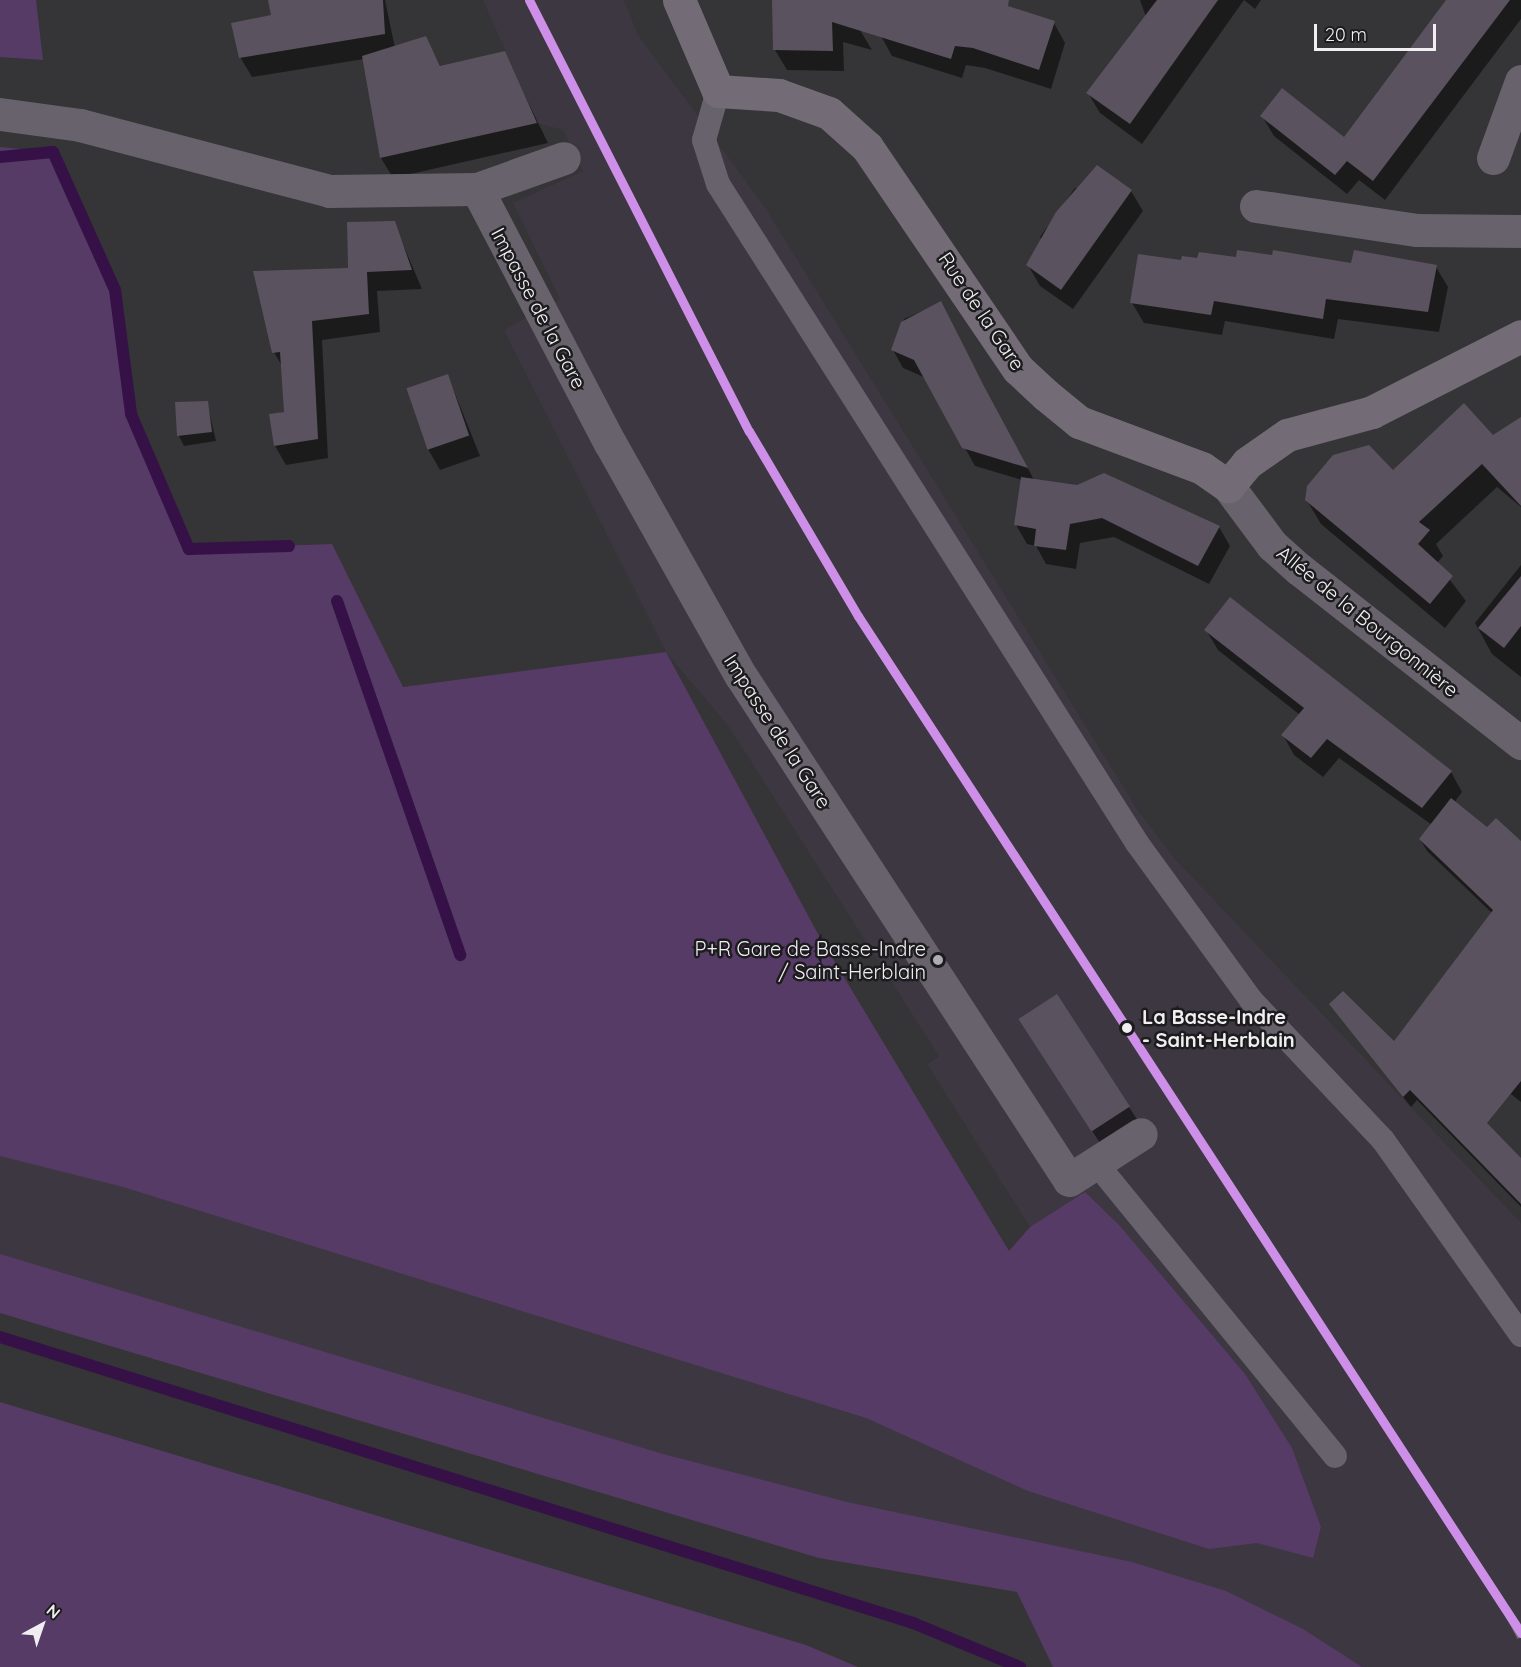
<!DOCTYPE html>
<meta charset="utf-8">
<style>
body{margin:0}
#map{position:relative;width:1521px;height:1667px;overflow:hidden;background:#353436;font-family:Quicksand,sans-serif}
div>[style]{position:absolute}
.built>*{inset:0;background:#3c3740}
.green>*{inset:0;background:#563b66}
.shadow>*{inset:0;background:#0007;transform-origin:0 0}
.stream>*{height:12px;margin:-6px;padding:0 6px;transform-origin:6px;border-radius:6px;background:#361148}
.building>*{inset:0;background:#5a525f;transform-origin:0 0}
.lane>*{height:24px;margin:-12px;padding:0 12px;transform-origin:12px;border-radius:12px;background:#68626c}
.street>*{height:33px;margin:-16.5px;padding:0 16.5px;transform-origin:16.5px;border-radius:16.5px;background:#68626c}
.secondary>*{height:33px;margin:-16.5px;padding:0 16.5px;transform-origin:16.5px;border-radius:16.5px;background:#736c77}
.rail>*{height:7px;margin-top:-3.5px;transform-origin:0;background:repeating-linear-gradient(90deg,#1c1b1d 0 14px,#706d72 0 28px);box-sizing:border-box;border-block:2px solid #706d72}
.rail-1>*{height:9px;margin:-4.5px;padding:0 4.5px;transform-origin:4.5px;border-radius:4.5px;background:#ce8fe9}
.dots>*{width:16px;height:16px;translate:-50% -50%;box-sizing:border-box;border:3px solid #1c1b1d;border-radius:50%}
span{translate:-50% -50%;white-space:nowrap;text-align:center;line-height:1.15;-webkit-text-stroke:5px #1c1b1d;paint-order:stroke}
.street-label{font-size:20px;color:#f0eef1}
.poi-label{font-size:20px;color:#f0eef1}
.right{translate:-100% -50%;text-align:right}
.stop-label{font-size:20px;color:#f0eef1;font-weight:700}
.left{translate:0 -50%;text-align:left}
.north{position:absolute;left:12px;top:1595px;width:60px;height:60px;-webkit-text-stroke:4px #1c1b1d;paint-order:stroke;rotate:40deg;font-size:16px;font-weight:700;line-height:24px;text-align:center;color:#f0eef1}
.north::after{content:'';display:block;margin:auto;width:21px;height:27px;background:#f0eef1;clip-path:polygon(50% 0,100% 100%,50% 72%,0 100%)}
.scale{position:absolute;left:1314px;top:24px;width:122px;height:27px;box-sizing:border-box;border:3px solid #f0eef1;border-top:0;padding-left:8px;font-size:18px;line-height:21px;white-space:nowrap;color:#f0eef1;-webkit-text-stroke:4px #1c1b1d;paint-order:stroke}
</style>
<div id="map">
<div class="built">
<i style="clip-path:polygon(483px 0,624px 0,638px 35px,764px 206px,1137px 809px,1174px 858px,1521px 1223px,1521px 1667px,1306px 1667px,1226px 1591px,819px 1558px,0 1313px,0 1095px,1135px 1311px,1030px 1227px,927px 1064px,939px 1056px,729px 727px,666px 652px,504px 330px,560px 299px,513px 203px,583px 171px,563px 130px,537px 123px)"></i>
</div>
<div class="green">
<i style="clip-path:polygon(0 0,36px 0,43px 60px,0 57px)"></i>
<i style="clip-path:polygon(0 147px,53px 152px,115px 290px,131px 414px,189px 549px,332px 544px,403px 687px,666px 652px,818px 934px,1009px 1251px,1030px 1227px,1085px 1192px,1119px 1225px,1245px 1374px,1292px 1448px,1321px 1527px,1313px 1558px,1257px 1543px,1209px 1549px,1028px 1491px,866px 1418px,123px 1187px,0 1156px)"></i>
<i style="clip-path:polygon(0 1254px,663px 1454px,847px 1502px,1132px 1562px,1226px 1591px,1303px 1629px,1362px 1667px,1053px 1667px,1017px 1592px,819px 1558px,0 1313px)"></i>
<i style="clip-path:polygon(0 1402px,806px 1645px,858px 1667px,0 1667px)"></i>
</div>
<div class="shadow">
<i style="clip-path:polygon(269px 0,385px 0,395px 48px,426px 38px,441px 67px,504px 53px,548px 143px,393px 178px,381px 158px,364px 59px,252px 77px,240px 57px,273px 16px)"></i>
<i style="clip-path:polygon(774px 0,842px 0,872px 50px,843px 42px,844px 71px,787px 70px,775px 50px)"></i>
<i style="clip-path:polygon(893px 0,950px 0,1054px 23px,1065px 43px,1051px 89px,985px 68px,966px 65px,962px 78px,892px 56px,881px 36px)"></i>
<i style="clip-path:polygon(1140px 0,1261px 0,1255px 9px,1244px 0,1142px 144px,1100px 113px,1088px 93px,1146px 17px)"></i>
<i style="clip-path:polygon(1448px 0,1521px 0,1521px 19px,1385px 200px,1359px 180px,1347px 194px,1274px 136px,1262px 116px,1344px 140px)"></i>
<i style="clip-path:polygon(1075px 188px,1131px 191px,1143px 211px,1073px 309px,1040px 286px,1028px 265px,1043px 243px,1040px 237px)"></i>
<i style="clip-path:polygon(394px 223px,422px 289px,377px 291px,380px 332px,322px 340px,328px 458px,286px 465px,275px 446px,286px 413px,283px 368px,274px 352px)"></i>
<i style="clip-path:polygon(1198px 259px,1436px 267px,1448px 287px,1439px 332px,1338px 319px,1334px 339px,1225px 321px,1222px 335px,1144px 323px,1132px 303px,1183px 262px)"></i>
<i style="clip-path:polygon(940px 303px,1034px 480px,1219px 527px,1230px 546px,1209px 584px,1114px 537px,1080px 543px,1076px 569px,1046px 564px,1036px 546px,1027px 544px,1016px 525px,1022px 480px,975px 466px,926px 378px,903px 368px,893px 350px,904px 319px)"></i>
<i style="clip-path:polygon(448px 376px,480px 456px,440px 470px,428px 449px)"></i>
<i style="clip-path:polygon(207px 402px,216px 441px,184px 446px,179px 436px)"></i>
<i style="clip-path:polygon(1521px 418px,1521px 507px,1497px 487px,1436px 544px,1443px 556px,1437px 563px,1466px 601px,1445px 628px,1321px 524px,1306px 499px,1493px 437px)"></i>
<i style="clip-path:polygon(1521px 565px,1521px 677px,1492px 654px,1475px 623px)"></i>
<i style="clip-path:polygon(1206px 630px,1451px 772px,1462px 792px,1454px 803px,1488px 830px,1521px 845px,1521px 1102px,1477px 1067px,1454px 1092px,1521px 1160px,1521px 1207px,1417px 1100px,1411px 1107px,1331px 1004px,1394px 1043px,1492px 913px,1427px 851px,1420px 839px,1432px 825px,1339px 758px,1323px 777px,1294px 755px,1283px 735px,1300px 715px,1218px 650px)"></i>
<i style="left:1057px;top:996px;width:157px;height:44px;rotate:57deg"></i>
</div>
<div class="stream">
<i style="left:0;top:157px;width:53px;rotate:-5.4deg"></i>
<i style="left:53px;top:152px;width:151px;rotate:65.8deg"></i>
<i style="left:115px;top:290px;width:125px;rotate:82.6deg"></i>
<i style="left:131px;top:414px;width:147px;rotate:66.8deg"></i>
<i style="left:189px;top:549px;width:100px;rotate:-1.7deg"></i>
<i style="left:337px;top:601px;width:375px;rotate:70.8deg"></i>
<i style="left:0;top:1337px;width:957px;rotate:17.39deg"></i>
<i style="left:913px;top:1623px;width:116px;rotate:22.4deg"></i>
</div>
<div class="building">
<i style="clip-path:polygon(268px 0,383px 0,385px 34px,239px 58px,231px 23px,271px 15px)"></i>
<i style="clip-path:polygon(772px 0,1009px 0,1008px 6px,1055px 21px,1039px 70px,973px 48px,955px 46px,951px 59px,832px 22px,833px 51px,773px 50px)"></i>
<i style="clip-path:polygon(1157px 0,1218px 0,1130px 124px,1086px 93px)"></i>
<i style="clip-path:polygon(1446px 0,1510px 0,1373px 181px,1347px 161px,1335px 175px,1260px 116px,1282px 88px,1344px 137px)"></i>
<i style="clip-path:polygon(426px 36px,440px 66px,505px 51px,537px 123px,380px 158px,362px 56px)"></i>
<i style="clip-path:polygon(1097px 165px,1132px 190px,1061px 290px,1026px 265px,1056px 212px)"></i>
<i style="clip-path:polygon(395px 221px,412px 270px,367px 272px,369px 314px,312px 321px,318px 439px,274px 446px,269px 414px,284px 412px,280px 352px,272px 353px,253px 271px,348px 268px,347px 222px)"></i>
<i style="clip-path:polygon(1237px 250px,1272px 255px,1273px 250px,1351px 263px,1354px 250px,1437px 265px,1428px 312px,1326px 299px,1323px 319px,1214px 301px,1211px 315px,1130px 303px,1138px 254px,1181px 260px,1182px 256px,1197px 258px,1199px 252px,1236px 257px)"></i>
<i style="clip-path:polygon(941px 301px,984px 386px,1028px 468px,962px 448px,914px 360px,891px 350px,901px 322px)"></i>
<i style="left:448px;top:374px;width:65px;height:44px;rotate:71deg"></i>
<i style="clip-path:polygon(208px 401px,212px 432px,177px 436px,175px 402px)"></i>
<i style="clip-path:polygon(1464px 403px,1493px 435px,1521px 417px,1521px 506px,1482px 464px,1419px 522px,1430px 530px,1418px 544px,1453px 576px,1430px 604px,1305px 500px,1307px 486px,1333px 455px,1369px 445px,1393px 470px)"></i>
<i style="clip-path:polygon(1104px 473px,1220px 526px,1198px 566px,1102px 518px,1070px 524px,1066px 550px,1034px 546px,1036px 529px,1014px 525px,1021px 477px,1077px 485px)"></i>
<i style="clip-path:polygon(1521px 576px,1521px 626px,1504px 648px,1478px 628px)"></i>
<i style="clip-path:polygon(1230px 597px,1452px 771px,1422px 808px,1327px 739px,1311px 758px,1281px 735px,1304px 708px,1204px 630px)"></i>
<i style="clip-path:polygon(1451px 798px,1487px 827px,1496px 818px,1521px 841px,1521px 1081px,1487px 1123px,1521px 1158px,1521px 1204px,1410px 1090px,1403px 1097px,1329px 1004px,1343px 991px,1394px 1041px,1493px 910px,1419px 839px)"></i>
<i style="left:1057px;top:994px;width:134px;height:46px;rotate:57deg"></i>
</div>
<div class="lane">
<i style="left:718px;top:91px;width:51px;rotate:105.9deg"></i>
<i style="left:704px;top:140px;width:46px;rotate:72.3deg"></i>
<i style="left:718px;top:184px;width:781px;rotate:57.55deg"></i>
<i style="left:1137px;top:843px;width:194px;rotate:54deg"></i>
<i style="left:1251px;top:1000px;width:192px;rotate:46.7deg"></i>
<i style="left:1383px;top:1140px;width:239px;rotate:54.7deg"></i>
<i style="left:1096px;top:1163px;width:378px;rotate:50.8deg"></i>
</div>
<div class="street">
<i style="left:0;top:114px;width:81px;rotate:7.8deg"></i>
<i style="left:80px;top:125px;width:258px;rotate:14.8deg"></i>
<i style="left:329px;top:191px;width:148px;rotate:-0.8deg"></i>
<i style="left:477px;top:189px;width:92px;rotate:-19.6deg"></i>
<i style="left:1493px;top:158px;width:82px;rotate:-70deg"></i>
<i style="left:477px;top:189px;width:287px;rotate:62.4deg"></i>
<i style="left:610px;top:443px;width:267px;rotate:60.7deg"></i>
<i style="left:741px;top:676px;width:601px;rotate:56.94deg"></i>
<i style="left:1069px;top:1180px;width:85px;rotate:-32.6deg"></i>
<i style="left:1256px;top:206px;width:163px;rotate:8.5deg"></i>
<i style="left:1417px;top:230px;width:104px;rotate:0.6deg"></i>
<i style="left:1228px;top:486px;width:74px;rotate:53.3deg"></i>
<i style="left:1272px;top:545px;width:36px;rotate:42deg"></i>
<i style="left:1299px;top:569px;width:282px;rotate:38.1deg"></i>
</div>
<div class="secondary">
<i style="left:679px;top:0;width:99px;rotate:66.8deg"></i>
<i style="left:718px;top:91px;width:61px;rotate:3.8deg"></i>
<i style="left:779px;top:95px;width:53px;rotate:19.8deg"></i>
<i style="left:829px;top:113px;width:51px;rotate:41.8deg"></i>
<i style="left:867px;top:147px;width:268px;rotate:55.8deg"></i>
<i style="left:1018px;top:369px;width:38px;rotate:43deg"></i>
<i style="left:1046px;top:395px;width:43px;rotate:39.3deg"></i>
<i style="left:1079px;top:422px;width:131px;rotate:20.5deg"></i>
<i style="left:1202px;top:468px;width:32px;rotate:35deg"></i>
<i style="left:1228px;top:486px;width:30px;rotate:-50deg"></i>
<i style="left:1247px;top:463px;width:49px;rotate:-35deg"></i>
<i style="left:1287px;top:435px;width:88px;rotate:-15.1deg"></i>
<i style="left:1372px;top:412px;width:167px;rotate:-27deg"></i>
</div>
<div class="rail">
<i style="left:1508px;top:1613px;width:27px;rotate:62deg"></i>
</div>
<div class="rail-1">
<i style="left:529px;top:0;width:484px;rotate:63deg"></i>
<i style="left:749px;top:431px;width:215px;rotate:59.5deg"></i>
<i style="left:858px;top:616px;width:1214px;rotate:56.9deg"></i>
</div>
<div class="dots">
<i style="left:938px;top:960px;background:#afadb0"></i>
<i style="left:1127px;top:1028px;background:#f0eef1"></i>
</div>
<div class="street-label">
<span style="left:539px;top:308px;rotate:62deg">Impasse de la Gare</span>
<span style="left:982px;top:311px;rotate:56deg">Rue de la Gare</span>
<span style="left:1368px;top:621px;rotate:39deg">Allée de la Bourgonnière</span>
<span style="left:778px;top:731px;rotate:57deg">Impasse de la Gare</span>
</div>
<div class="poi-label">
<span class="right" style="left:926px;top:960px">P+R Gare de Basse-Indre<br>/ Saint-Herblain</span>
</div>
<div class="stop-label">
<span class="left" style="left:1142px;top:1028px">La Basse-Indre<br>- Saint-Herblain</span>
</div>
<div class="north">N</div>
<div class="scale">20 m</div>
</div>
